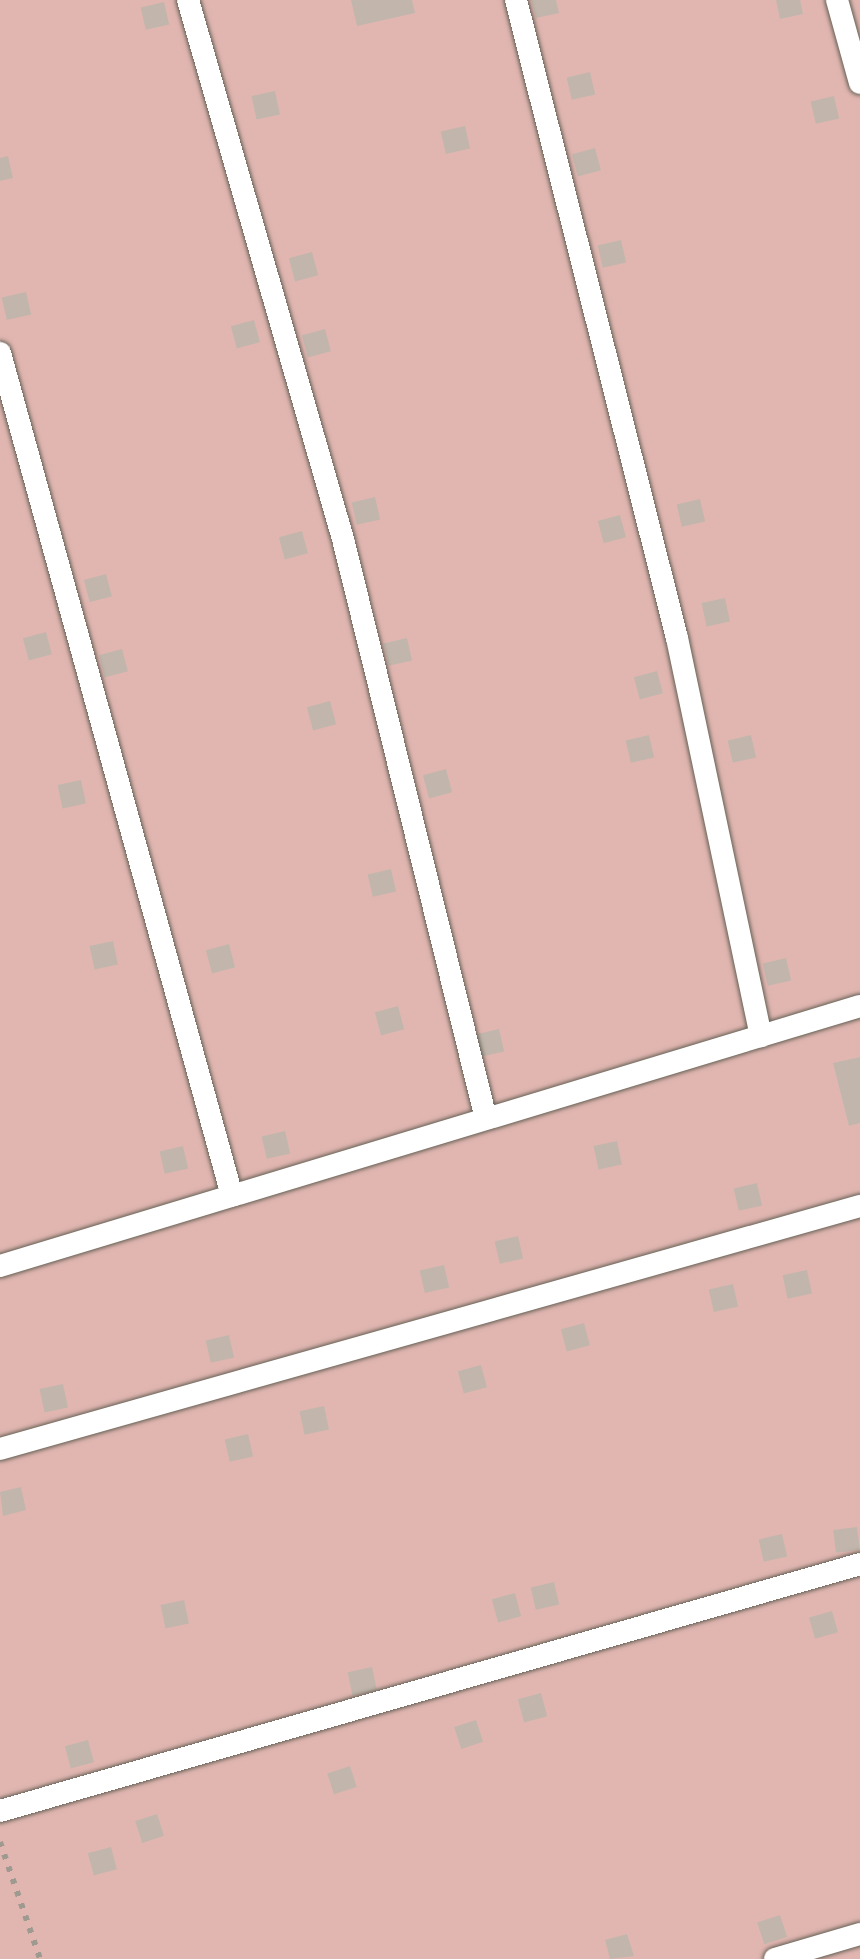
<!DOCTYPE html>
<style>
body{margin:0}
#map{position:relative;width:860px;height:1959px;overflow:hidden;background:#e4e0d2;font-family:Inter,sans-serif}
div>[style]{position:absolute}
.green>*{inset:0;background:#e1b6b1;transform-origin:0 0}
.building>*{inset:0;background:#c2b6ac;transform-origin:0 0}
.path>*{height:6px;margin-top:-3px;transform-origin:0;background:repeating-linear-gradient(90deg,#9e9a90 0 5px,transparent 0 13px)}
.roads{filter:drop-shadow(0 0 2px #656155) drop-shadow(0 0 2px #656155)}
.service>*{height:22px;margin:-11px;padding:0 11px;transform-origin:11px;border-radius:11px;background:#fff}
span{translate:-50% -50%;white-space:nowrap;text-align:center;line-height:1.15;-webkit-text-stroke:8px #f2eddf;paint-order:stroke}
</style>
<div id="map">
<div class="green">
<i style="left:0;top:0;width:860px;height:1959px"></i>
</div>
<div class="building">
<i style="clip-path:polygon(351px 0,412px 0,415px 13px,357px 26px)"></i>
<i style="clip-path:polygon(531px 0,556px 0,559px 13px,536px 18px)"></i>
<i style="clip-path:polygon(776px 0,800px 0,803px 14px,780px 19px)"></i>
<i style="left:164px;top:2px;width:23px;height:24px;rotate:77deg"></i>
<i style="left:590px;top:72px;width:23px;height:24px;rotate:77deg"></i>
<i style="left:275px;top:91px;width:24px;height:24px;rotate:78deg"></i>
<i style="left:834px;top:96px;width:23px;height:24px;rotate:77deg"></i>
<i style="left:465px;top:126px;width:23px;height:25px;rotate:77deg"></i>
<i style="left:595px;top:148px;width:23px;height:24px;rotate:75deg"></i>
<i style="clip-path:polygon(8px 156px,13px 178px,0 181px,0 158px)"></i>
<i style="left:621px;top:240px;width:23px;height:24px;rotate:77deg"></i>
<i style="left:312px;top:252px;width:24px;height:24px;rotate:75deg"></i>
<i style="left:26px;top:292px;width:23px;height:25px;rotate:77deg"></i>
<i style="left:254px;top:320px;width:23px;height:24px;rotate:75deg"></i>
<i style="left:325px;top:329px;width:23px;height:24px;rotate:75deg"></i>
<i style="left:375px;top:497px;width:23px;height:24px;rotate:77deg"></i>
<i style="left:700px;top:499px;width:23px;height:24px;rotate:77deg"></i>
<i style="left:620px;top:515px;width:23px;height:23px;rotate:75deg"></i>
<i style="left:302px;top:531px;width:23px;height:24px;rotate:75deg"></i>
<i style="left:106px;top:574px;width:23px;height:23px;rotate:75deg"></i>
<i style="left:725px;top:598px;width:24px;height:24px;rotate:78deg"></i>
<i style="left:46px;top:632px;width:23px;height:24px;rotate:75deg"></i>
<i style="left:407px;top:638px;width:23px;height:24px;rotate:77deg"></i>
<i style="left:122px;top:649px;width:23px;height:24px;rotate:75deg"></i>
<i style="left:657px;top:671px;width:23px;height:24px;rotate:75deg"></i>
<i style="left:330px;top:701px;width:24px;height:24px;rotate:75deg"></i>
<i style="left:649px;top:735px;width:23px;height:24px;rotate:77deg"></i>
<i style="left:751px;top:735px;width:23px;height:24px;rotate:77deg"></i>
<i style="left:446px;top:769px;width:24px;height:24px;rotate:75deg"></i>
<i style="left:81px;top:780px;width:24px;height:24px;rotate:78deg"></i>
<i style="left:391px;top:869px;width:23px;height:24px;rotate:77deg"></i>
<i style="left:113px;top:941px;width:24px;height:24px;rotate:78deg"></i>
<i style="left:229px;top:944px;width:24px;height:24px;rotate:75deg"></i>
<i style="left:786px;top:958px;width:23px;height:24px;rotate:77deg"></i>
<i style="left:398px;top:1006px;width:24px;height:24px;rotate:75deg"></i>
<i style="left:499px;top:1029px;width:23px;height:24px;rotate:77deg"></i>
<i style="clip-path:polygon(860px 1057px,860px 1123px,849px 1126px,833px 1063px)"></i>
<i style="left:285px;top:1131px;width:23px;height:24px;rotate:77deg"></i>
<i style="left:617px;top:1141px;width:24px;height:24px;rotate:78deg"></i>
<i style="left:183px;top:1146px;width:23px;height:24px;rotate:77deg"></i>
<i style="left:757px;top:1183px;width:23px;height:24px;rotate:77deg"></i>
<i style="left:518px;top:1236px;width:23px;height:24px;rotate:77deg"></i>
<i style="left:444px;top:1265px;width:23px;height:25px;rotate:77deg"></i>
<i style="left:807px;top:1270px;width:24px;height:25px;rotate:78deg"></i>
<i style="left:733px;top:1284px;width:23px;height:25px;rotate:77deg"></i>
<i style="left:584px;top:1323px;width:23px;height:24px;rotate:75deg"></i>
<i style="left:229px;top:1335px;width:23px;height:24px;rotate:77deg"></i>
<i style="left:481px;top:1365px;width:23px;height:24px;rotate:75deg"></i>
<i style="left:63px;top:1384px;width:24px;height:24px;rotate:78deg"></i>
<i style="left:324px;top:1406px;width:24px;height:25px;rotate:78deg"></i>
<i style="left:248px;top:1434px;width:23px;height:24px;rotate:77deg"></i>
<i style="clip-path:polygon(21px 1487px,26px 1510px,3px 1516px,0 1492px)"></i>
<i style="left:857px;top:1527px;width:23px;height:24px;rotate:83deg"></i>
<i style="left:782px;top:1534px;width:23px;height:24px;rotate:77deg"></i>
<i style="left:554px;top:1582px;width:23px;height:24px;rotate:77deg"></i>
<i style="left:515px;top:1593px;width:24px;height:24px;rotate:75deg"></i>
<i style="left:184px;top:1600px;width:24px;height:24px;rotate:78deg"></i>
<i style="left:832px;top:1611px;width:22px;height:24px;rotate:74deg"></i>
<i style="left:372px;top:1667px;width:24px;height:25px;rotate:78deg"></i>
<i style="left:541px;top:1693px;width:24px;height:24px;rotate:75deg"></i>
<i style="left:476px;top:1720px;width:23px;height:23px;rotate:72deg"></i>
<i style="left:88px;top:1740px;width:23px;height:24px;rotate:75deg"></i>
<i style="left:350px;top:1766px;width:22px;height:24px;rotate:72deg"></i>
<i style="left:157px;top:1814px;width:23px;height:23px;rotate:72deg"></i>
<i style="left:111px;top:1847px;width:23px;height:24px;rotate:75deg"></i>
<i style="left:780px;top:1915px;width:23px;height:24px;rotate:72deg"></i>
<i style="clip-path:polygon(627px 1934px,634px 1956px,610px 1959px,605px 1940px)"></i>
</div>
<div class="path">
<i style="left:0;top:1842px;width:124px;rotate:71.1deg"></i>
</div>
<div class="roads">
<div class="service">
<i style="left:188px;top:0;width:561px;rotate:73.96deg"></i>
<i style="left:343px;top:539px;width:597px;rotate:76.15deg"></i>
<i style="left:516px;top:0;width:658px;rotate:75.84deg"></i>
<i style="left:677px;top:638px;width:407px;rotate:78.1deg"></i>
<i style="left:837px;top:0;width:86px;rotate:74.5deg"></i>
<i style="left:0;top:353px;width:874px;rotate:74.61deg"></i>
<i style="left:0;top:1266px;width:898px;rotate:-16.82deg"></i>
<i style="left:0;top:1449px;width:894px;rotate:-15.78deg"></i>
<i style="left:0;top:1811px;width:895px;rotate:-16.02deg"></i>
<i style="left:775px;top:1959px;width:89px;rotate:-16.4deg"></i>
</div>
</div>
</div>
